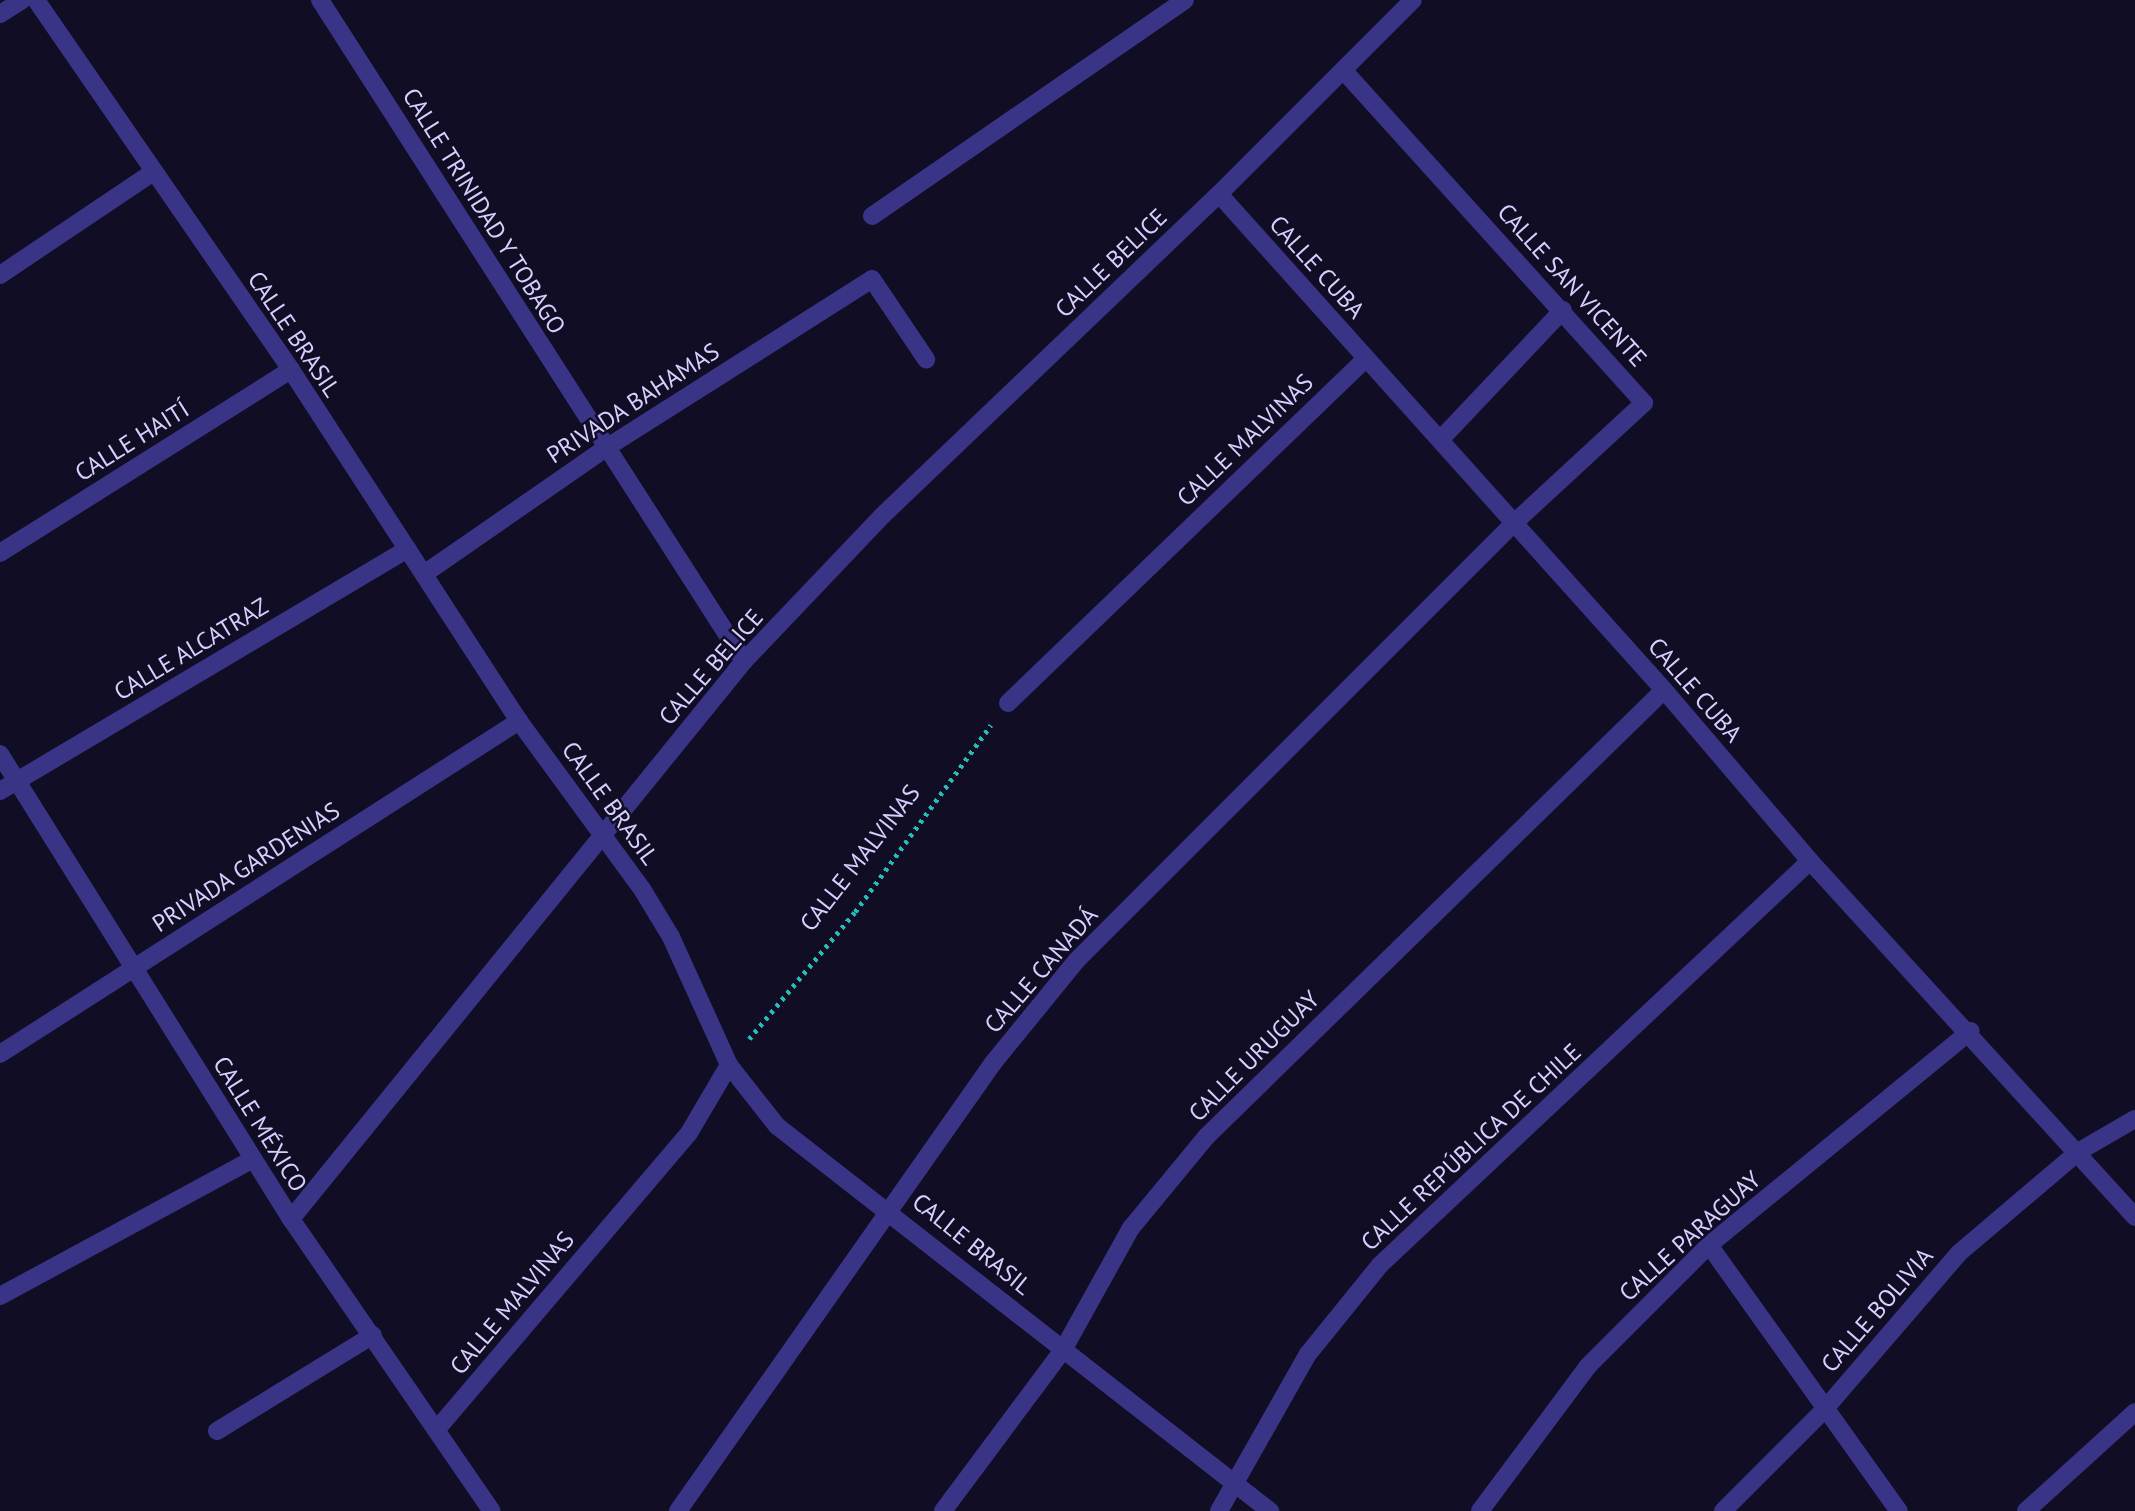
<!DOCTYPE html>
<meta charset="utf-8">
<style>
body{margin:0}
#map{position:relative;width:2135px;height:1511px;overflow:hidden;background:#110d25;font-family:"PT Sans",sans-serif}
div>[style]{position:absolute}
.path>*{height:4.5px;margin-top:-2.25px;transform-origin:0;background:repeating-linear-gradient(90deg,#26bdb8 0 3.5px,transparent 0 8.5px)}
.minor>*{height:18px;margin:-9px;padding:0 9px;transform-origin:9px;border-radius:9px;background:#3a3487}
span{translate:-50% -50%;white-space:nowrap;text-align:center;line-height:1.15;-webkit-text-stroke:5px #110d25;paint-order:stroke}
.street-label{font-size:24px;color:#d7d0ff}
</style>
<div id="map">
<div class="path">
<i style="left:749px;top:1039px;width:165px;rotate:-50.2deg"></i>
<i style="left:855px;top:912px;width:231px;rotate:-54deg"></i>
</div>
<div class="minor">
<i style="left:36px;top:0;width:449px;rotate:55.4deg"></i>
<i style="left:291px;top:370px;width:419px;rotate:57deg"></i>
<i style="left:519px;top:721px;width:208px;rotate:53.8deg"></i>
<i style="left:642px;top:889px;width:56px;rotate:58.9deg"></i>
<i style="left:671px;top:937px;width:141px;rotate:65.6deg"></i>
<i style="left:729px;top:1065px;width:78px;rotate:51.8deg"></i>
<i style="left:777px;top:1126px;width:626px;rotate:37.99deg"></i>
<i style="left:320px;top:0;width:785px;rotate:57.32deg"></i>
<i style="left:0;top:14px;width:26px;rotate:-32deg"></i>
<i style="left:1219px;top:194px;width:666px;rotate:48.1deg"></i>
<i style="left:1664px;top:690px;width:225px;rotate:49.5deg"></i>
<i style="left:1810px;top:861px;width:482px;rotate:47.6deg"></i>
<i style="left:872px;top:216px;width:380px;rotate:-34.6deg"></i>
<i style="left:0;top:275px;width:183px;rotate:-33.9deg"></i>
<i style="left:1440px;top:440px;width:179px;rotate:-46.6deg"></i>
<i style="left:0;top:553px;width:344px;rotate:-32.2deg"></i>
<i style="left:424px;top:574px;width:221px;rotate:-34.7deg"></i>
<i style="left:606px;top:448px;width:315px;rotate:-32.4deg"></i>
<i style="left:872px;top:279px;width:97px;rotate:56deg"></i>
<i style="left:1008px;top:703px;width:497px;rotate:-43.9deg"></i>
<i style="left:0;top:754px;width:549px;rotate:57.96deg"></i>
<i style="left:291px;top:1219px;width:354px;rotate:55.5deg"></i>
<i style="left:0;top:791px;width:474px;rotate:-30.7deg"></i>
<i style="left:0;top:1054px;width:617px;rotate:-32.68deg"></i>
<i style="left:291px;top:1219px;width:719px;rotate:-50.93deg"></i>
<i style="left:744px;top:661px;width:200px;rotate:-46.4deg"></i>
<i style="left:882px;top:516px;width:466px;rotate:-43.7deg"></i>
<i style="left:1219px;top:194px;width:274px;rotate:-45deg"></i>
<i style="left:1709px;top:1245px;width:327px;rotate:54.5deg"></i>
<i style="left:0;top:1296px;width:288px;rotate:-28.4deg"></i>
<i style="left:438px;top:1428px;width:387px;rotate:-49.6deg"></i>
<i style="left:689px;top:1133px;width:79px;rotate:-59.5deg"></i>
<i style="left:217px;top:1431px;width:183px;rotate:-31.6deg"></i>
<i style="left:678px;top:1511px;width:548px;rotate:-54.89deg"></i>
<i style="left:993px;top:1063px;width:133px;rotate:-50.8deg"></i>
<i style="left:1077px;top:960px;width:618px;rotate:-45deg"></i>
<i style="left:1514px;top:523px;width:177px;rotate:-42.7deg"></i>
<i style="left:1644px;top:403px;width:449px;rotate:-132.1deg"></i>
<i style="left:943px;top:1511px;width:201px;rotate:-53.3deg"></i>
<i style="left:1063px;top:1350px;width:140px;rotate:-60.9deg"></i>
<i style="left:1131px;top:1228px;width:118px;rotate:-50.5deg"></i>
<i style="left:1206px;top:1137px;width:640px;rotate:-44.3deg"></i>
<i style="left:1219px;top:1511px;width:180px;rotate:-60.5deg"></i>
<i style="left:1308px;top:1354px;width:114px;rotate:-51deg"></i>
<i style="left:1380px;top:1265px;width:590px;rotate:-43.21deg"></i>
<i style="left:1480px;top:1511px;width:181px;rotate:-53.3deg"></i>
<i style="left:1588px;top:1366px;width:171px;rotate:-45deg"></i>
<i style="left:1709px;top:1245px;width:338px;rotate:-39.3deg"></i>
<i style="left:1723px;top:1511px;width:143px;rotate:-45deg"></i>
<i style="left:1824px;top:1410px;width:207px;rotate:-49.3deg"></i>
<i style="left:1959px;top:1253px;width:156px;rotate:-40.3deg"></i>
<i style="left:2078px;top:1152px;width:66px;rotate:-30.1deg"></i>
<i style="left:2026px;top:1511px;width:147px;rotate:-42.2deg"></i>
</div>
<div class="street-label">
<span style="left:484px;top:211px;rotate:58deg">CALLE TRINIDAD Y TOBAGO</span>
<span style="left:1111px;top:263px;rotate:-44deg">CALLE BELICE</span>
<span style="left:1317px;top:267px;rotate:48deg">CALLE CUBA</span>
<span style="left:1572px;top:285px;rotate:48deg">CALLE SAN VICENTE</span>
<span style="left:294px;top:334px;rotate:56deg">CALLE BRASIL</span>
<span style="left:633px;top:403px;rotate:-33deg">PRIVADA BAHAMAS</span>
<span style="left:1245px;top:440px;rotate:-44deg">CALLE MALVINAS</span>
<span style="left:132px;top:441px;rotate:-32deg">CALLE HAITÍ</span>
<span style="left:191px;top:649px;rotate:-31deg">CALLE ALCATRAZ</span>
<span style="left:711px;top:667px;rotate:-49deg">CALLE BELICE</span>
<span style="left:1695px;top:690px;rotate:49deg">CALLE CUBA</span>
<span style="left:610px;top:803px;rotate:54deg">CALLE BRASIL</span>
<span style="left:860px;top:858px;rotate:-52deg">CALLE MALVINAS</span>
<span style="left:246px;top:867px;rotate:-33deg">PRIVADA GARDENIAS</span>
<span style="left:1041px;top:970px;rotate:-49deg">CALLE CANADÁ</span>
<span style="left:1254px;top:1056px;rotate:-45deg">CALLE URUGUAY</span>
<span style="left:260px;top:1124px;rotate:58deg">CALLE MÉXICO</span>
<span style="left:1471px;top:1147px;rotate:-43deg">CALLE REPÚBLICA DE CHILE</span>
<span style="left:1690px;top:1236px;rotate:-42deg">CALLE PARAGUAY</span>
<span style="left:972px;top:1244px;rotate:39deg">CALLE BRASIL</span>
<span style="left:512px;top:1303px;rotate:-50deg">CALLE MALVINAS</span>
<span style="left:1877px;top:1310px;rotate:-49deg">CALLE BOLIVIA</span>
</div>
</div>
